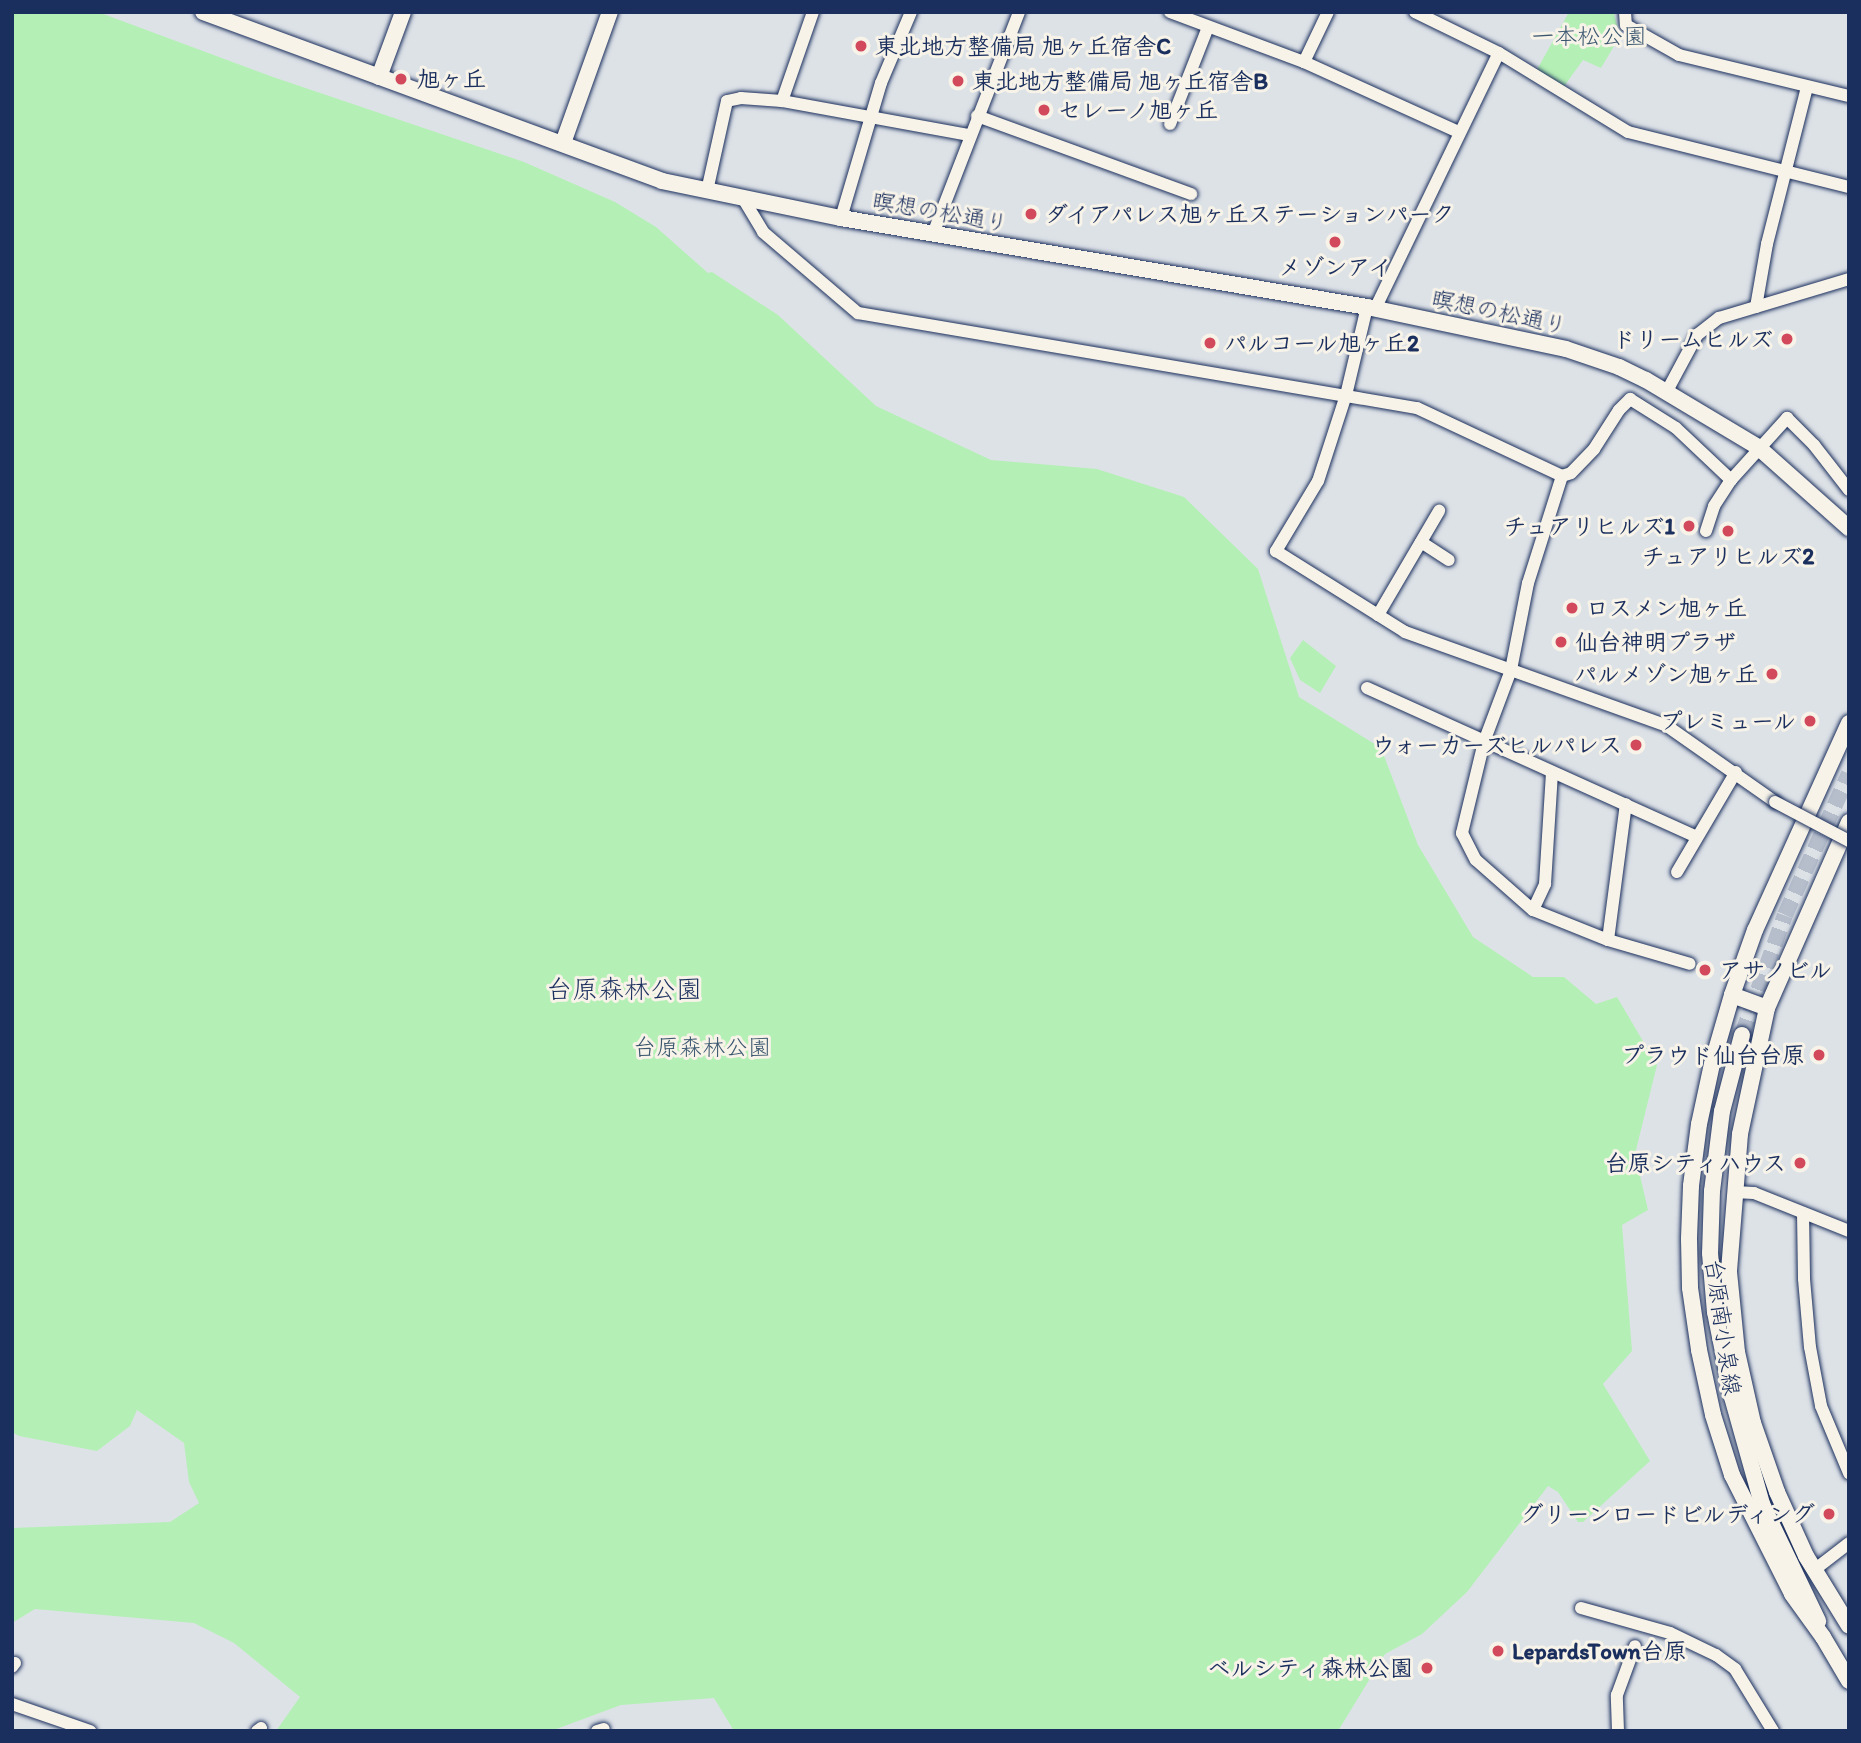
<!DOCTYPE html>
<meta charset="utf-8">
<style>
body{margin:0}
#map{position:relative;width:1861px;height:1743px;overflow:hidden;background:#dde2e7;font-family:Itim,"Klee One",sans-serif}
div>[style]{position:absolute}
.green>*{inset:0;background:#b4f0b5}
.tertiary-tunnel>*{height:16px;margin-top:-8px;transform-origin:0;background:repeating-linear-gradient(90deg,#b6becc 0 16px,transparent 0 24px)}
.roads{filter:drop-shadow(0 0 2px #1b2f5e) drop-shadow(0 0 2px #1b2f5e)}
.minor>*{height:12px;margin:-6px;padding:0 6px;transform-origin:6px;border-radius:6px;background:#f7f3e8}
.tertiary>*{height:16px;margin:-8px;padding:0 8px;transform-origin:8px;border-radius:8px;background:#f7f3e8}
.bridges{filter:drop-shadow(0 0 2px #1b2f5e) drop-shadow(0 0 2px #1b2f5e)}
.minor-bridge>*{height:12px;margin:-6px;padding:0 6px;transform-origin:6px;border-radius:6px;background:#f7f3e8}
.dots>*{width:19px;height:19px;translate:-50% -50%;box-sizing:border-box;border:4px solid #f7f3e8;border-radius:50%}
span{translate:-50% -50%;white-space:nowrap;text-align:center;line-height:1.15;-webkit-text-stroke:6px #f7f3e8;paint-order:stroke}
.park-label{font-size:23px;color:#3a566f}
.poi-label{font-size:23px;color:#1b2f5e;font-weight:700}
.left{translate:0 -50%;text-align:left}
.right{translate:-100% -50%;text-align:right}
.street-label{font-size:23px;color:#1b2f5e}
.quarter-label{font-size:26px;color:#1b2f5e}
.frame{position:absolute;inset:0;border:14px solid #1b2f5e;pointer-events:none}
</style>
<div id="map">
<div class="green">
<i style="clip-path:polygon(12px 12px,98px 12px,273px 77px,524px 162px,615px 202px,656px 227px,708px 273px,712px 272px,778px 315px,876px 406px,991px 460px,1097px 469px,1184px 497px,1258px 569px,1299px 697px,1381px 748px,1418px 845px,1473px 937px,1533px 977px,1564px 977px,1596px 1004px,1617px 997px,1657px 1065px,1635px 1154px,1648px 1210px,1622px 1225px,1632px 1351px,1603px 1384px,1650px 1461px,1583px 1522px,1578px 1522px,1558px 1492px,1548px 1486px,1467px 1592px,1422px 1634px,1385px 1654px,1338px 1731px,734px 1731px,714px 1698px,621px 1705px,551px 1731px,276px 1731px,300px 1697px,234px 1643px,194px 1623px,35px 1609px,12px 1623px,12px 1528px,170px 1522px,199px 1503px,189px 1482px,184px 1443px,137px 1410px,130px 1426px,97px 1451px,19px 1436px,12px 1432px)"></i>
<i style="clip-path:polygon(1569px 12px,1614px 14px,1620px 36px,1601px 68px,1583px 60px,1560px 92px,1534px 75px)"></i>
<i style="clip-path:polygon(1303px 640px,1336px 666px,1320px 693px,1300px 680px,1290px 658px)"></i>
</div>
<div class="tertiary-tunnel">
<i style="left:1742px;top:1035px;width:127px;rotate:-70.3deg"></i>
<i style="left:1785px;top:915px;width:155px;rotate:-65.6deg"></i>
</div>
<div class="roads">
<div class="minor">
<i style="left:1170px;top:12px;width:143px;rotate:20.5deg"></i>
<i style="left:1304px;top:62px;width:169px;rotate:24.4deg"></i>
<i style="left:1415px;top:12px;width:93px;rotate:26deg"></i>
<i style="left:1499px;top:53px;width:151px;rotate:31.5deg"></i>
<i style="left:1628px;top:132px;width:228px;rotate:14deg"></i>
<i style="left:1625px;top:12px;width:13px;rotate:86deg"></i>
<i style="left:1626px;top:25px;width:61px;rotate:29.5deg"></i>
<i style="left:1679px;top:55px;width:175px;rotate:13.6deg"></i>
<i style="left:1304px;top:62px;width:55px;rotate:-64.4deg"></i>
<i style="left:782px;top:101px;width:94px;rotate:-70.8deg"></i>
<i style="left:977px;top:116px;width:228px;rotate:20deg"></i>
<i style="left:1170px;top:124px;width:104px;rotate:-68.6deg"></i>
<i style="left:707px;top:191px;width:92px;rotate:-77.5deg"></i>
<i style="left:727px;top:101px;width:14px;rotate:-12deg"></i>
<i style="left:741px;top:98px;width:41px;rotate:4.2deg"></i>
<i style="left:782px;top:101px;width:190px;rotate:10.3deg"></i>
<i style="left:744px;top:200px;width:37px;rotate:59deg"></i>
<i style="left:763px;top:232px;width:125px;rotate:40.5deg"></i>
<i style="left:858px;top:313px;width:567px;rotate:9.65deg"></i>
<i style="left:1417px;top:408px;width:160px;rotate:25.1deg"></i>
<i style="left:1562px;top:476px;width:9px;rotate:-18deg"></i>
<i style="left:1571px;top:473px;width:33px;rotate:-46deg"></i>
<i style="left:1594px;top:449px;width:46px;rotate:-57.3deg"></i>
<i style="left:1619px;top:410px;width:16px;rotate:-45deg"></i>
<i style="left:1630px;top:399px;width:54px;rotate:32.2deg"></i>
<i style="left:1676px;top:428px;width:76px;rotate:43.4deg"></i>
<i style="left:1731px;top:480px;width:84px;rotate:-47.9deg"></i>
<i style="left:1787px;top:418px;width:38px;rotate:45deg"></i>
<i style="left:1814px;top:445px;width:57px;rotate:52.1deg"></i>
<i style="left:841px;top:218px;width:141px;rotate:-73.5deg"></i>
<i style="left:881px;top:83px;width:77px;rotate:-67.1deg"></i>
<i style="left:933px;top:234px;width:238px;rotate:-68.8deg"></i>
<i style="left:1367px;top:307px;width:90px;rotate:103.4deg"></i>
<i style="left:1346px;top:395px;width:90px;rotate:108deg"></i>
<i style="left:1318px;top:481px;width:82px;rotate:121deg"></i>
<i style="left:1276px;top:551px;width:152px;rotate:32.1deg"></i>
<i style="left:1405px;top:632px;width:278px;rotate:19.7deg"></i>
<i style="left:1667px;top:726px;width:132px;rotate:35.1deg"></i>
<i style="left:1756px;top:307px;width:64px;rotate:-80.1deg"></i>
<i style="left:1767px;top:244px;width:162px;rotate:-75.7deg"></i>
<i style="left:1375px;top:309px;width:284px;rotate:-64.2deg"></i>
<i style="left:1667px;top:391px;width:64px;rotate:-61.8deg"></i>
<i style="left:1697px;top:335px;width:28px;rotate:-38deg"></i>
<i style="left:1719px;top:318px;width:136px;rotate:-16.7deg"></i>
<i style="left:1562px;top:476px;width:112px;rotate:107.6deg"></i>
<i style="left:1528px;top:583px;width:89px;rotate:101.1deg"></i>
<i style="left:1511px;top:670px;width:77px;rotate:110.6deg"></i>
<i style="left:1484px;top:742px;width:94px;rotate:103.6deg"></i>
<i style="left:1462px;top:833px;width:30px;rotate:63deg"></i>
<i style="left:1476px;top:860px;width:76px;rotate:41.3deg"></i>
<i style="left:1533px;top:910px;width:81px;rotate:21.8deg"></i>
<i style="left:1608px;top:940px;width:85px;rotate:16.3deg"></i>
<i style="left:1706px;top:531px;width:26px;rotate:-72deg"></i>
<i style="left:1714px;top:506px;width:31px;rotate:-57deg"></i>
<i style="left:1421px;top:542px;width:33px;rotate:33deg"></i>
<i style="left:1378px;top:615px;width:121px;rotate:-59.6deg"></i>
<i style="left:1367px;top:688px;width:362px;rotate:24.3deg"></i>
<i style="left:1677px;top:872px;width:116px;rotate:-59.5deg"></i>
<i style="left:1533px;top:910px;width:29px;rotate:-65deg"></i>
<i style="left:1545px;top:884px;width:112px;rotate:-86.4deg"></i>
<i style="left:1608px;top:940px;width:137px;rotate:-82.5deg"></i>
<i style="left:1734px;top:1192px;width:20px;rotate:3deg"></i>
<i style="left:1754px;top:1193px;width:102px;rotate:21.8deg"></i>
<i style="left:1803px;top:1213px;width:66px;rotate:89.1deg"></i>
<i style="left:1804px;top:1279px;width:68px;rotate:85deg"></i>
<i style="left:1810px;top:1347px;width:60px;rotate:79.4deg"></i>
<i style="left:1821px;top:1406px;width:73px;rotate:67.3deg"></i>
<i style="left:1814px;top:1570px;width:44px;rotate:-37.6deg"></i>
<i style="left:1581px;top:1608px;width:92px;rotate:15.7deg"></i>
<i style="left:1670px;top:1633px;width:51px;rotate:25.6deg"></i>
<i style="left:1716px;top:1655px;width:24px;rotate:36deg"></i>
<i style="left:1735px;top:1669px;width:73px;rotate:58.5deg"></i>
<i style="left:12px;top:1667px;width:5px;rotate:-53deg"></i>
<i style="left:12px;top:1704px;width:83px;rotate:19.1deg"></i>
<i style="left:257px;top:1731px;width:5px;rotate:-37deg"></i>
<i style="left:597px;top:1731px;width:7px;rotate:-16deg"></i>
<i style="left:1618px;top:1731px;width:36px;rotate:-92deg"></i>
<i style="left:1617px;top:1695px;width:52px;rotate:-69.8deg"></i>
</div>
<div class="tertiary">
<i style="left:203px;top:12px;width:489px;rotate:20.2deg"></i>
<i style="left:662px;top:181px;width:183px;rotate:11.7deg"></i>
<i style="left:841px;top:218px;width:533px;rotate:9.6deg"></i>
<i style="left:1367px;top:307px;width:203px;rotate:11.9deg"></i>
<i style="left:1566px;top:349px;width:56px;rotate:18.8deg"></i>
<i style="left:1619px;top:367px;width:30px;rotate:26deg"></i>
<i style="left:1646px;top:380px;width:131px;rotate:30.9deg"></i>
<i style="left:1758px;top:447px;width:122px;rotate:41.7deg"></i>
<i style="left:379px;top:77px;width:69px;rotate:-69.7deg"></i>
<i style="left:563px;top:143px;width:139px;rotate:-70.3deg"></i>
<i style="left:1849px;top:723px;width:227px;rotate:114.4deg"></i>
<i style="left:1755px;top:930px;width:69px;rotate:109.5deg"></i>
<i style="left:1732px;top:995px;width:72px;rotate:106.2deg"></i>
<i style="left:1712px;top:1064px;width:61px;rotate:102.2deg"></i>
<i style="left:1699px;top:1124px;width:63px;rotate:97.4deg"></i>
<i style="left:1691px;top:1186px;width:53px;rotate:92.2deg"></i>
<i style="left:1689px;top:1239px;width:49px;rotate:88.8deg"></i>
<i style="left:1690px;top:1288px;width:63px;rotate:81.7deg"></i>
<i style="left:1699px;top:1350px;width:66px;rotate:77.8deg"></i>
<i style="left:1713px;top:1415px;width:63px;rotate:72.4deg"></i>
<i style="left:1732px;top:1475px;width:133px;rotate:63.2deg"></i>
<i style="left:1792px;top:1594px;width:53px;rotate:54.2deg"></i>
<i style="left:1823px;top:1637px;width:51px;rotate:59.4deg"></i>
<i style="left:1849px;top:822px;width:203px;rotate:113.8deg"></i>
<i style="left:1767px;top:1008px;width:129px;rotate:102.1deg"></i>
<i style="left:1740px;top:1134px;width:138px;rotate:94.6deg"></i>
<i style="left:1729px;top:1272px;width:80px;rotate:84.3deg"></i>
<i style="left:1737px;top:1352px;width:73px;rotate:77.3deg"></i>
<i style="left:1753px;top:1423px;width:73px;rotate:70.8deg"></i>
<i style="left:1777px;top:1492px;width:70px;rotate:65.6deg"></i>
<i style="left:1806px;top:1556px;width:82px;rotate:58.4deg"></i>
<i style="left:1732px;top:995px;width:37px;rotate:20deg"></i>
<i style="left:1742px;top:1035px;width:79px;rotate:104.7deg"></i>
<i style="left:1722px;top:1111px;width:81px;rotate:97.1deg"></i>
<i style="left:1712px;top:1191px;width:62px;rotate:91.8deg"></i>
<i style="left:1710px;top:1253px;width:59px;rotate:85.2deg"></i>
<i style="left:1715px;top:1312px;width:87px;rotate:78.7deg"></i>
<i style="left:1732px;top:1397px;width:111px;rotate:74.3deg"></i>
<i style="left:1762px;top:1504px;width:130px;rotate:64.4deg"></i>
</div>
</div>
<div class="bridges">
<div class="minor-bridge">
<i style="left:1775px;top:802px;width:84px;rotate:27.8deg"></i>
</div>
</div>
<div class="dots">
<i style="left:861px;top:46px;background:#d1495b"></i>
<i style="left:401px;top:79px;background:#d1495b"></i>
<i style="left:958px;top:81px;background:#d1495b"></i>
<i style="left:1044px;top:110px;background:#d1495b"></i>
<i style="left:1031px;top:214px;background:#d1495b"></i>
<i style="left:1335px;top:242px;background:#d1495b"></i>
<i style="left:1787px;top:339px;background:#d1495b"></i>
<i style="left:1210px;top:343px;background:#d1495b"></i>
<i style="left:1689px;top:526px;background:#d1495b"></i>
<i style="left:1728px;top:531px;background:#d1495b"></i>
<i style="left:1572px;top:608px;background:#d1495b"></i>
<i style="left:1561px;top:642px;background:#d1495b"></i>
<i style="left:1772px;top:674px;background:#d1495b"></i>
<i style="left:1810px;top:721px;background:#d1495b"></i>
<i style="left:1636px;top:745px;background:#d1495b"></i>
<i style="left:1705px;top:970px;background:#d1495b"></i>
<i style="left:1819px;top:1055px;background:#d1495b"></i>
<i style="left:1800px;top:1163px;background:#d1495b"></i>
<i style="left:1829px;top:1514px;background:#d1495b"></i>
<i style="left:1498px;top:1651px;background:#d1495b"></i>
<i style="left:1427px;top:1668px;background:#d1495b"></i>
</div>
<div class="park-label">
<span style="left:1589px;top:36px">一本松公園</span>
<span style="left:702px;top:1047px">台原森林公園</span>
</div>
<div class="poi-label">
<span class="left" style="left:875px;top:46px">東北地方整備局 旭ヶ丘宿舎C</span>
<span class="left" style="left:417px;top:79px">旭ヶ丘</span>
<span class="left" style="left:972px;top:81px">東北地方整備局 旭ヶ丘宿舎B</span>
<span class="left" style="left:1058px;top:110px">セレーノ旭ヶ丘</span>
<span class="left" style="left:1045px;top:214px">ダイアパレス旭ヶ丘ステーションパーク</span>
<span style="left:1335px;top:267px">メゾンアイ</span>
<span class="right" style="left:1773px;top:339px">ドリームヒルズ</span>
<span class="left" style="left:1224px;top:343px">パルコール旭ヶ丘2</span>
<span class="right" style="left:1675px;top:526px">チュアリヒルズ1</span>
<span style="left:1728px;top:556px">チュアリヒルズ2</span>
<span class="left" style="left:1586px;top:608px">ロスメン旭ヶ丘</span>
<span class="left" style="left:1575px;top:642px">仙台神明プラザ</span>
<span class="right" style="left:1758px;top:674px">パルメゾン旭ヶ丘</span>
<span class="right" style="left:1796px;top:721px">プレミュール</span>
<span class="right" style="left:1622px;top:745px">ウォーカーズヒルパレス</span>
<span class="left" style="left:1719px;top:970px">アサノビル</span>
<span class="right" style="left:1805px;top:1055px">プラウド仙台台原</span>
<span class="right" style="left:1786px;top:1163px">台原シティハウス</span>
<span class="right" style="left:1815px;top:1514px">グリーンロードビルディング</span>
<span class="left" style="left:1512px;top:1651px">LepardsTown台原</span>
<span class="right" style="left:1413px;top:1668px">ベルシティ森林公園</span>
</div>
<div class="street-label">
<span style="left:940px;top:212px;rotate:10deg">瞑想の松通り</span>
<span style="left:1499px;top:312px;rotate:12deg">瞑想の松通り</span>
<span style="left:1723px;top:1327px;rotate:82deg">台原南小泉線</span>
</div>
<div class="quarter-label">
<span style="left:624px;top:990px">台原森林公園</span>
</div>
<div class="frame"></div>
</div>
